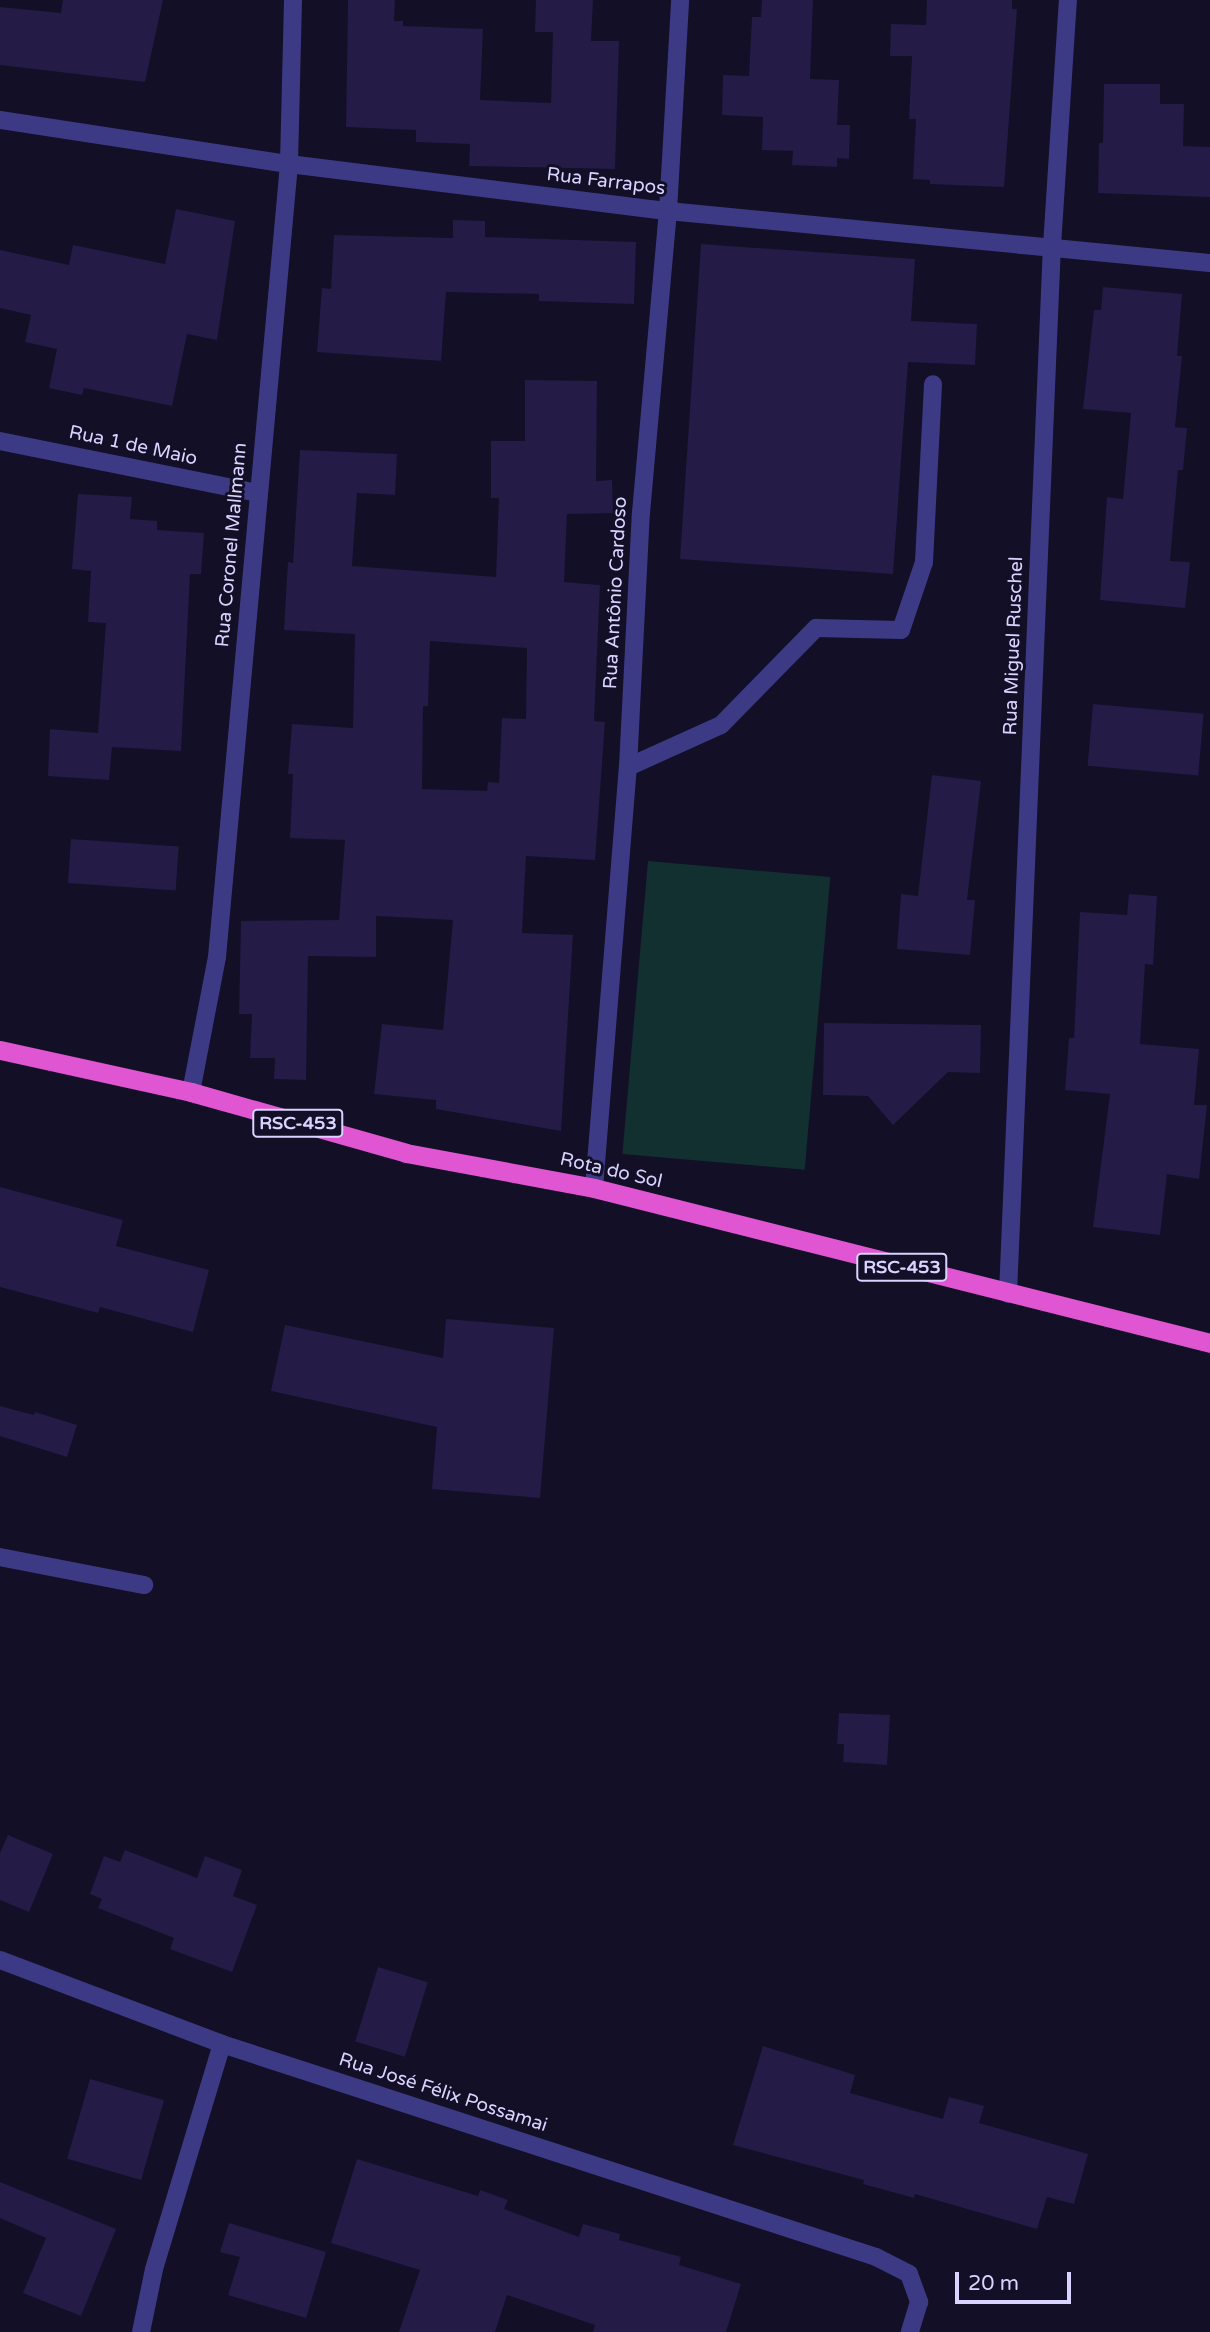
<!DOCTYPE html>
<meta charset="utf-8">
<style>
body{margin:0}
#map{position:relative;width:1210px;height:2332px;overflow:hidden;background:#130f26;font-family:"Varela Round",sans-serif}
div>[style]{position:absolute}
.green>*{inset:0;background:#12302f;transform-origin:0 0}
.building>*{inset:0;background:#241b47;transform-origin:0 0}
.service>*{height:18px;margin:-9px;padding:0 9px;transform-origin:9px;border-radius:9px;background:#3d3a85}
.minor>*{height:18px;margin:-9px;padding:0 9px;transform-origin:9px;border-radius:9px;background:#3d3a85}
.tertiary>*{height:18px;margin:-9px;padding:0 9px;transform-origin:9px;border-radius:9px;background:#3d3a85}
.trunk>*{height:19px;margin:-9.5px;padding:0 9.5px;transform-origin:9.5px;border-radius:9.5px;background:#e055d1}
span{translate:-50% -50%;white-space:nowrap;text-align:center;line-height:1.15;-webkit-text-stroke:6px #130f26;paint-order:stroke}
.shield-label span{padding:2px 5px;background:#130f26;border:2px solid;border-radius:5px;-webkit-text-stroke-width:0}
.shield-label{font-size:18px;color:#d9d4ff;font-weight:700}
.street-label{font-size:19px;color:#d9d4ff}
.scale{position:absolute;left:955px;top:2272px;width:116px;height:32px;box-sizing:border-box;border:4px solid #d9d4ff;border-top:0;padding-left:9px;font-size:21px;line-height:24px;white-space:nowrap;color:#d9d4ff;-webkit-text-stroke:5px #130f26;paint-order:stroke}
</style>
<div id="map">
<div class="green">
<i style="left:648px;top:861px;width:183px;height:294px;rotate:5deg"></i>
</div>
<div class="building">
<i style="clip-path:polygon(63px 0,163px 0,145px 82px,0 65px,0 7px,61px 13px)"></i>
<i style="clip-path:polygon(348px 0,395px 0,394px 21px,403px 21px,403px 26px,483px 29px,480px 100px,551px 103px,553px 32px,535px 32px,536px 0,593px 0,591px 41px,619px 41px,615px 169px,469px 166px,470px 144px,416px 142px,416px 130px,346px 127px)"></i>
<i style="clip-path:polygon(762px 0,813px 0,810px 79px,839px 80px,837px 125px,850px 125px,849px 159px,837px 158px,837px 167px,792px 165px,793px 151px,762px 150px,763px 117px,722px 115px,723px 75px,749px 76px,752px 17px,761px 17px)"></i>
<i style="clip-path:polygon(927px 0,1012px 0,1012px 9px,1017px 9px,1004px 187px,930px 184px,930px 180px,913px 179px,916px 119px,909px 119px,912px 56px,890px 56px,891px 24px,926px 25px)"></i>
<i style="clip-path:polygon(1104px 84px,1160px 84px,1160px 104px,1184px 104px,1183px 146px,1210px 147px,1210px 197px,1098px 193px,1099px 143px,1103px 143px)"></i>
<i style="clip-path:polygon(176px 209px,235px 221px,217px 340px,187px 334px,172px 406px,84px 388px,82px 395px,49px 388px,57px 349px,25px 342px,31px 315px,0 308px,0 250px,69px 265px,73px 245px,165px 264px)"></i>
<i style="clip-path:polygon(453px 220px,485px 221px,485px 237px,636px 242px,634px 304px,539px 301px,539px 294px,446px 292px,441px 361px,317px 352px,322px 288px,331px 289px,334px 235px,453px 238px)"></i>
<i style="clip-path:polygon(701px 244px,915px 259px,911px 321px,977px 324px,975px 365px,908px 362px,893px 574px,680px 559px)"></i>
<i style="clip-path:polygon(1103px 287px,1182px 294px,1177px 356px,1182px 356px,1175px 427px,1187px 428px,1183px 470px,1178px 470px,1170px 561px,1190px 562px,1185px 608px,1100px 600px,1107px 497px,1123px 499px,1131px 413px,1083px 409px,1094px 310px,1101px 310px)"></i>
<i style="clip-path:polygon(evenodd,525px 380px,597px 381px,596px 481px,612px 480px,613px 513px,567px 514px,564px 582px,600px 585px,594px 721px,605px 722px,595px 860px,526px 856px,522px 933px,573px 935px,561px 1131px,436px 1109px,436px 1100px,374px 1094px,382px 1024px,443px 1030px,453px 920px,376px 916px,376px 957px,308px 956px,306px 1080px,274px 1079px,275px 1058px,250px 1058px,252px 1014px,239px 1014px,241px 921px,339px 920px,345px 840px,290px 838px,293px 774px,288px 774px,292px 724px,353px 728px,355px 634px,284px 630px,288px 562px,293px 563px,300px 450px,397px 454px,395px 495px,357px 493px,352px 566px,496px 577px,499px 498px,491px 498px,491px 441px,525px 441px,525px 380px,430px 641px,527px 648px,526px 719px,502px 718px,499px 783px,488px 782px,487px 791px,422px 789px,423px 706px,428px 706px,430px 641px)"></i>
<i style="clip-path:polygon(78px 494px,132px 497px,130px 519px,157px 521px,157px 530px,204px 533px,201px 574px,190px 574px,181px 751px,112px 747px,109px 780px,48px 776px,50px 729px,98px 733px,106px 623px,88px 622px,91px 571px,72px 569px)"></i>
<i style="left:1093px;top:704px;width:111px;height:62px;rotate:5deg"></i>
<i style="clip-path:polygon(932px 775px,981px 781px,967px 900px,975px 900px,970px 955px,897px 949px,901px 894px,918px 896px)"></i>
<i style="left:71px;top:839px;width:108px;height:44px;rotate:4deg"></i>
<i style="clip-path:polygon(1129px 894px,1157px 896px,1153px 965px,1145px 964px,1140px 1044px,1199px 1049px,1194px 1105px,1207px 1105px,1199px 1179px,1167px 1174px,1160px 1235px,1093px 1227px,1110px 1094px,1065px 1090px,1069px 1038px,1074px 1038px,1080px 912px,1127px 915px)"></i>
<i style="clip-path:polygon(824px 1023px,981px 1025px,980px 1073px,948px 1072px,893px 1125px,868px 1096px,823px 1095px)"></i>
<i style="clip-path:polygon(0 1187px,123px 1220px,116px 1246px,209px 1270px,193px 1332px,100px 1307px,98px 1313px,0 1287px)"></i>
<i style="clip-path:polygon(446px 1319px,554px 1328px,540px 1498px,432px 1489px,437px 1427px,271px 1391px,285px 1325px,443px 1358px)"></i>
<i style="clip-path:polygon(0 1406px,34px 1415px,35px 1412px,77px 1425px,67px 1457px,0 1436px)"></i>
<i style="clip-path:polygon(839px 1713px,890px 1715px,887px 1765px,843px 1762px,844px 1744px,837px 1744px)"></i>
<i style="clip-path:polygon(8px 1835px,53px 1854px,29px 1912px,0 1900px,0 1853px)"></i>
<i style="clip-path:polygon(125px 1850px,197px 1878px,205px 1856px,242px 1870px,233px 1896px,257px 1905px,232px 1972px,170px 1949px,174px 1938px,98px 1908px,102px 1899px,90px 1894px,104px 1856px,120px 1862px)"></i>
<i style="left:378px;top:1967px;width:52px;height:78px;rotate:17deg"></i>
<i style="clip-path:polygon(763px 2046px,855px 2075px,850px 2093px,943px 2119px,949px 2097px,984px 2106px,979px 2123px,1088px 2154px,1074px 2204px,1047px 2197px,1037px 2229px,915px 2194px,914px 2198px,863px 2184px,864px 2180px,733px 2145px)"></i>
<i style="left:90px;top:2079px;width:77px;height:83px;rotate:16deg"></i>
<i style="clip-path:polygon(357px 2159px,478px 2196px,480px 2190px,508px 2200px,504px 2209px,579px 2237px,583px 2224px,620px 2234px,619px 2240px,681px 2257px,679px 2265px,741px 2284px,726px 2332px,593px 2332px,595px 2325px,507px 2295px,495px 2332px,399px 2332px,420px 2270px,331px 2243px)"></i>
<i style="clip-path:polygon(0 2182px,116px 2229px,81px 2316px,23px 2293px,46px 2238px,0 2218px)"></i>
<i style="clip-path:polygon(229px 2223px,326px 2252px,306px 2318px,228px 2295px,240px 2257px,220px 2252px)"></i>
</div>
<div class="service">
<i style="left:628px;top:767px;width:102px;rotate:-24.3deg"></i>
<i style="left:721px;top:725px;width:136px;rotate:-45.6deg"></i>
<i style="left:816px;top:628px;width:85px;rotate:1.3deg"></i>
<i style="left:901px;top:630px;width:72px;rotate:-71.3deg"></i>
<i style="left:924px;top:562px;width:178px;rotate:-87.1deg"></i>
<i style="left:0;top:1557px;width:147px;rotate:11deg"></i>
</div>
<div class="minor">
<i style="left:0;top:120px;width:292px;rotate:8.7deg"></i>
<i style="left:289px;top:164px;width:382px;rotate:7.1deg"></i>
<i style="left:668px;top:211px;width:544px;rotate:5.48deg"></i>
<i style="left:0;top:441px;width:263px;rotate:11.4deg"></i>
<i style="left:191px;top:1092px;width:137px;rotate:-79.1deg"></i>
<i style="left:217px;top:957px;width:796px;rotate:-84.81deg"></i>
<i style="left:289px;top:164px;width:164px;rotate:-88.6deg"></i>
<i style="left:1008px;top:1294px;width:1049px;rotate:-87.6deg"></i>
<i style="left:1052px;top:246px;width:247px;rotate:-86.3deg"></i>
<i style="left:0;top:1960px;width:237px;rotate:20.7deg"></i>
<i style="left:222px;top:2044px;width:688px;rotate:18.04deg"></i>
<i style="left:876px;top:2257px;width:37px;rotate:27deg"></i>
<i style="left:909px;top:2274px;width:30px;rotate:70deg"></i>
<i style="left:919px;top:2302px;width:31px;rotate:107deg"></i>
<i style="left:141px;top:2332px;width:64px;rotate:-78.3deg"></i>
<i style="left:154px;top:2269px;width:235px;rotate:-73.2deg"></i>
</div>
<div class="tertiary">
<i style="left:594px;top:1188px;width:422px;rotate:-85.4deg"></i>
<i style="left:628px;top:767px;width:254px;rotate:-87.1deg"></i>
<i style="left:641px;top:513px;width:303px;rotate:-84.9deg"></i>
<i style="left:668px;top:211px;width:211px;rotate:-86.7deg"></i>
</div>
<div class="trunk">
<i style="left:0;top:1050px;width:196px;rotate:12.4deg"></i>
<i style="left:191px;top:1092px;width:223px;rotate:15.8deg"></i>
<i style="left:406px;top:1153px;width:191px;rotate:10.5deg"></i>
<i style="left:594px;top:1188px;width:635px;rotate:14.12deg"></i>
</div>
<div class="shield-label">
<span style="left:298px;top:1123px">RSC-453</span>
<span style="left:902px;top:1267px">RSC-453</span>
</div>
<div class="street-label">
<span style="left:606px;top:182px;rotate:7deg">Rua Farrapos</span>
<span style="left:133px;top:446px;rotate:12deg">Rua 1 de Maio</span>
<span style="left:232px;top:545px;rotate:-85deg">Rua Coronel Mallmann</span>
<span style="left:616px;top:593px;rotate:-87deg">Rua Antônio Cardoso</span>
<span style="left:1014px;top:646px;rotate:-88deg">Rua Miguel Ruschel</span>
<span style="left:611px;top:1171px;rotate:13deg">Rota do Sol</span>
<span style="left:443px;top:2093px;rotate:18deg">Rua José Félix Possamai</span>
</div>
<div class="scale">20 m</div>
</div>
